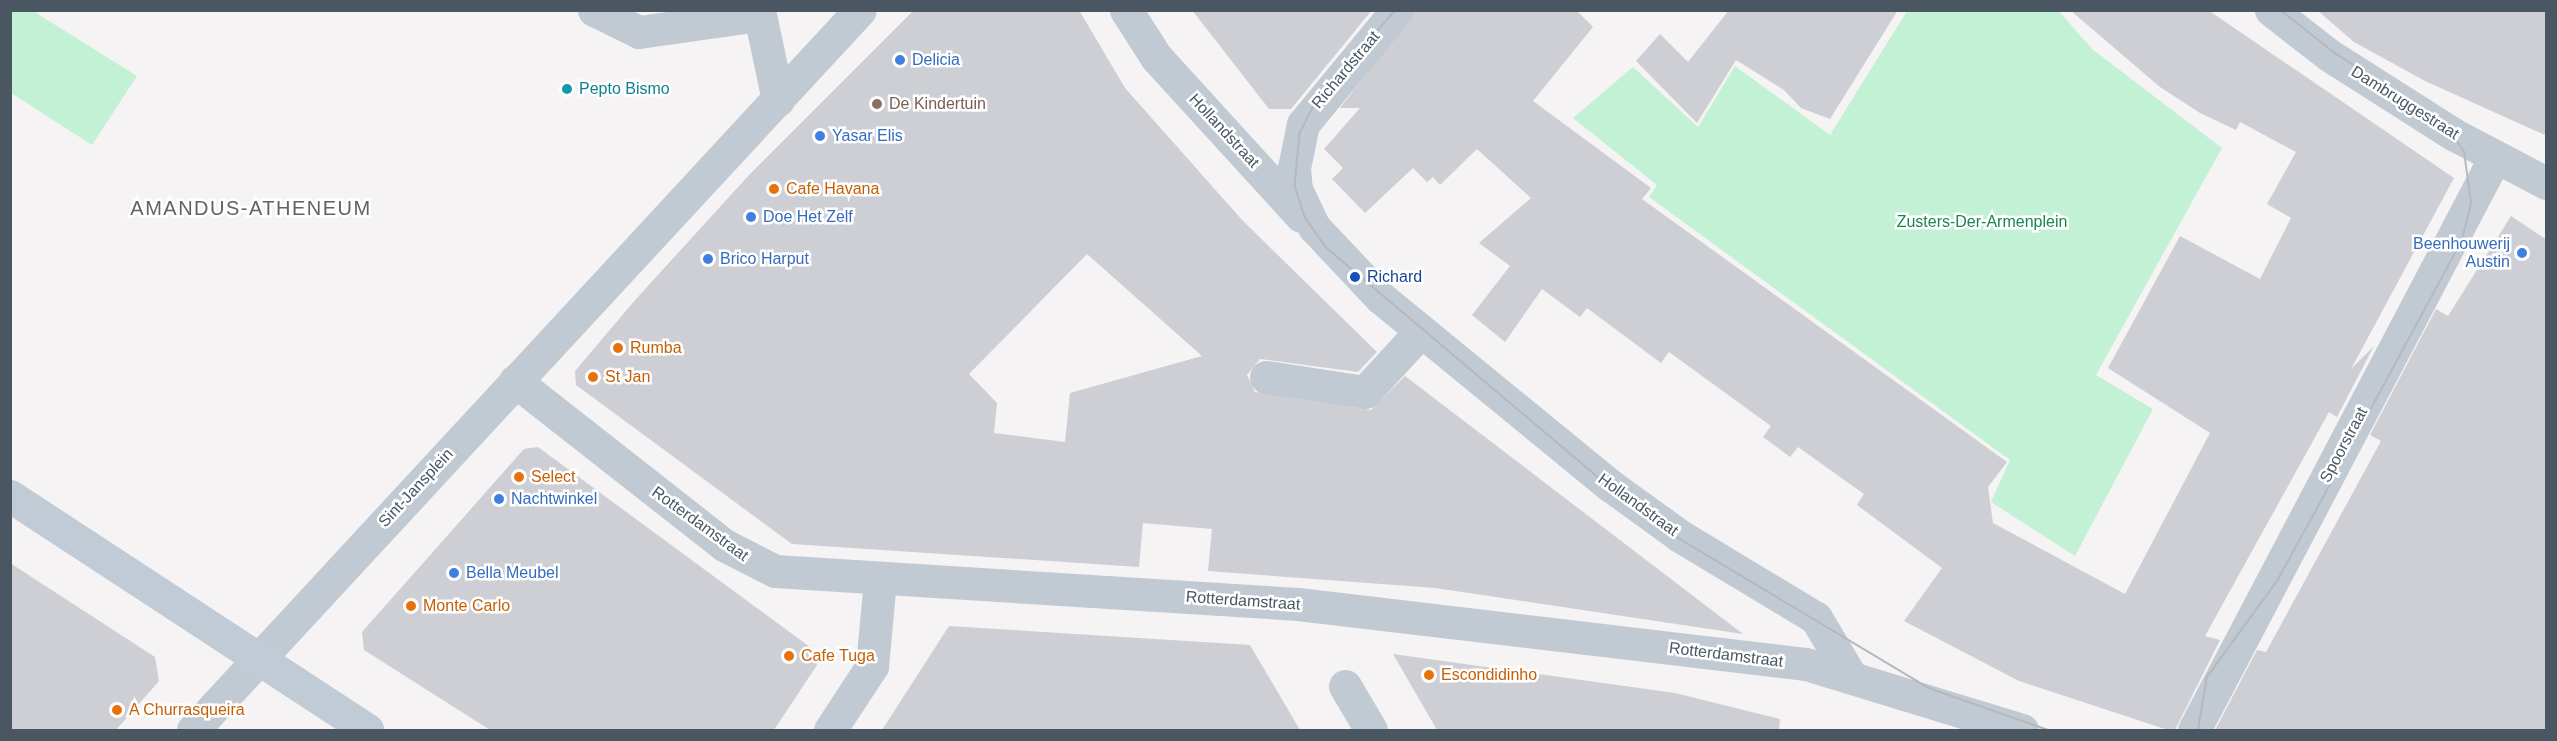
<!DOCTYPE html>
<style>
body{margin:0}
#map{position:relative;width:2557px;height:741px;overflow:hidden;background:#f5f3f3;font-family:Arial,sans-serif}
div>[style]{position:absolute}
.green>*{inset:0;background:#c3f1d5}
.building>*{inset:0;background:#cdcfd5}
.street>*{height:33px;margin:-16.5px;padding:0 16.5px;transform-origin:16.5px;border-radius:16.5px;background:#c1cad2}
.secondary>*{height:33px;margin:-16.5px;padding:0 16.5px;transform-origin:16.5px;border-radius:16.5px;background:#c1cbd6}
.tram>*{height:1.5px;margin:-0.75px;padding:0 0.75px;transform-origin:0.75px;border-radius:0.75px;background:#b5b8bd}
.dots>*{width:16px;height:16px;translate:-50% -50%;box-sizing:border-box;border:3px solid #fff;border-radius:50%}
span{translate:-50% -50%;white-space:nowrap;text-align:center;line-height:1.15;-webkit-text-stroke:5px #fff;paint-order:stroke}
.shop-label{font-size:16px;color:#366cbe}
.left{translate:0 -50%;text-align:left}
.right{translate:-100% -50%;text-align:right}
.street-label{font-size:16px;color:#4a5661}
.culture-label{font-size:16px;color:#0d838f}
.education-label{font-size:16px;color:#785e54}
.food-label{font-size:16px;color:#c56008}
.park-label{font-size:16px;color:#17864f}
.transit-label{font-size:16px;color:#164399}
.quarter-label{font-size:20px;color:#5f6368;letter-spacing:1.5px}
.frame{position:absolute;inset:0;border:12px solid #4a5661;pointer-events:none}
</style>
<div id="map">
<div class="green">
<i style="clip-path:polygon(2058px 10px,2092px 49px,2222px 148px,2096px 375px,2153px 409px,2075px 556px,1991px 502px,2010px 460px,1649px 197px,1657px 185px,1573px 118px,1633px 67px,1698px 127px,1735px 66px,1830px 135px,1907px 11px)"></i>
<i style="clip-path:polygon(10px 11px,33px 11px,137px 76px,92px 145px,11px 93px)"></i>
</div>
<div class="building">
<i style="clip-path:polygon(evenodd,914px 10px,1079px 10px,1125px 88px,1243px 221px,1377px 352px,1358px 372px,1260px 359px,1247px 375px,1255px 392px,1371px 410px,1405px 376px,1743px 634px,1435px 588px,1208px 571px,1212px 529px,1177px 526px,1143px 523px,1139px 567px,792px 544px,576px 385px,575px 371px,636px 299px,750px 174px,914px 10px,1087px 254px,1202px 356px,1070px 393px,1065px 442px,994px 433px,997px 403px,969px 374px,1087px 254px)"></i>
<i style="clip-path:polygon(1192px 10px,1372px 10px,1291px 109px,1269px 109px)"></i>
<i style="clip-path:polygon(1415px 10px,1576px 10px,1593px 27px,1533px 101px,1651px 188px,1642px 199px,2007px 462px,1988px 487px,1993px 523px,2125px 594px,2210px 433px,2108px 368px,2180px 236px,2260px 279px,2291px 218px,2267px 204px,2296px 152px,2240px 122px,2236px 130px,2200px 113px,2160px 87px,2070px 10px,2208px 10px,2454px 178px,2351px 369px,2374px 346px,2337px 417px,2329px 412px,2205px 636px,2220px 640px,2175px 730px,2168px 730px,2019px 681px,1904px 621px,1942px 568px,1857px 505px,1864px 494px,1798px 447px,1790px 457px,1763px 437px,1771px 426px,1669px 352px,1661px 363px,1587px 308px,1580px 317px,1542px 289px,1505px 342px,1472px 315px,1510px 266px,1479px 243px,1531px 198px,1477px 149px,1440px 185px,1433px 177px,1427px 182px,1413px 168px,1365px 213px,1332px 179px,1343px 168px,1324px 149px,1360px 108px,1340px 108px)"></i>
<i style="clip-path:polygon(1729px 10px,1898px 10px,1830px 119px,1801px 108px,1784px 90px,1736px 60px,1697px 123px,1636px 61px,1660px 34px,1688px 62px)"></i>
<i style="clip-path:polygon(2317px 10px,2547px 10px,2547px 136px,2425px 81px,2354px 42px)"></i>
<i style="clip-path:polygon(2511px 216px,2547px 240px,2547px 730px,2215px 730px,2257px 650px,2266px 652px,2381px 441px,2370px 435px,2436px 309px,2448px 316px)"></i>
<i style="clip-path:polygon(538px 447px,814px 650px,817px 665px,774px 730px,490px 730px,364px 650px,362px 632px,524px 449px)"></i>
<i style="clip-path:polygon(10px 563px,155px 657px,159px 681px,116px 730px,10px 730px)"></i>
<i style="clip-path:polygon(949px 626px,1250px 645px,1300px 730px,882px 730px)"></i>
<i style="clip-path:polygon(1393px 654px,1675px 693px,1780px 719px,1779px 730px,1437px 730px)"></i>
</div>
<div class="street">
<i style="left:594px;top:10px;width:50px;rotate:26.1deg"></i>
<i style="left:639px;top:32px;width:121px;rotate:-8.1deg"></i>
<i style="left:759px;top:10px;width:92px;rotate:78.1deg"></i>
<i style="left:1126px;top:10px;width:56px;rotate:57.4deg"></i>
<i style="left:1156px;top:57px;width:215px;rotate:47.6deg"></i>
<i style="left:1397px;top:10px;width:148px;rotate:129.5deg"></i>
<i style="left:1303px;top:124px;width:45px;rotate:101.6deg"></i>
<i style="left:1294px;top:168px;width:21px;rotate:85deg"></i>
<i style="left:1296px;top:189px;width:42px;rotate:64.7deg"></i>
<i style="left:1314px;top:227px;width:98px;rotate:46.7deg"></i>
<i style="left:1381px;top:298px;width:297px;rotate:39.3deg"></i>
<i style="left:1611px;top:486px;width:85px;rotate:35.9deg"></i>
<i style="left:1680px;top:536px;width:159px;rotate:31.1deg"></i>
<i style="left:1816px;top:618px;width:66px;rotate:59.2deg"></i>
<i style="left:2271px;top:10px;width:73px;rotate:37.8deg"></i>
<i style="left:2329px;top:55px;width:147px;rotate:32.5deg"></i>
<i style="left:2453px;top:134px;width:105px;rotate:27.8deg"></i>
<i style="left:1266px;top:377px;width:100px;rotate:8.6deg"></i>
<i style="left:1365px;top:392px;width:83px;rotate:-47.4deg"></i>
<i style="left:515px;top:381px;width:266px;rotate:38.1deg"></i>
<i style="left:724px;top:545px;width:57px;rotate:27deg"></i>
<i style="left:775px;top:571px;width:524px;rotate:3.61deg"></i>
<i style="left:1298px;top:604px;width:512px;rotate:6.74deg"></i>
<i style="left:1806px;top:664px;width:226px;rotate:17deg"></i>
<i style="left:1345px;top:686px;width:51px;rotate:59.4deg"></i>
<i style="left:193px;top:730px;width:981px;rotate:-47.19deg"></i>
<i style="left:830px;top:730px;width:77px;rotate:-56.7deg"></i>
<i style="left:872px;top:666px;width:86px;rotate:-84.7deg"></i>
<i style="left:2194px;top:730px;width:645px;rotate:-62.28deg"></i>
</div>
<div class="secondary">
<i style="left:10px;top:496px;width:427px;rotate:33.2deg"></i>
</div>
<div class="tram">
<i style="left:1396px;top:10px;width:124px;rotate:130.8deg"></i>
<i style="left:1315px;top:104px;width:33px;rotate:117deg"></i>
<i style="left:1300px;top:133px;width:53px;rotate:95.4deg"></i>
<i style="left:1295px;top:186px;width:33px;rotate:72deg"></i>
<i style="left:1305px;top:217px;width:38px;rotate:55deg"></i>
<i style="left:1327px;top:248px;width:392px;rotate:40.2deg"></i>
<i style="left:1626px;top:501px;width:66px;rotate:35.1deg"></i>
<i style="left:1680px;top:539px;width:290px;rotate:30.9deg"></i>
<i style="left:1929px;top:688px;width:126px;rotate:19.4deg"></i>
<i style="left:2198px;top:730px;width:54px;rotate:-80.4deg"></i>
<i style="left:2207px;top:677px;width:119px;rotate:-53.9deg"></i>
<i style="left:2277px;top:581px;width:77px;rotate:-61.1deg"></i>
<i style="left:2314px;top:514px;width:311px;rotate:-61.6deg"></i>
<i style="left:2462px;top:240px;width:38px;rotate:-76deg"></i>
<i style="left:2471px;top:203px;width:51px;rotate:-97.8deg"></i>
<i style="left:2464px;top:152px;width:34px;rotate:-124deg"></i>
<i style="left:2445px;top:124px;width:132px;rotate:-147.4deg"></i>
<i style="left:2334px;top:53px;width:69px;rotate:-141.5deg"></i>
</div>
<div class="dots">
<i style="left:900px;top:60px;background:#3f7fe0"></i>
<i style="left:567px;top:89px;background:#0f9aa8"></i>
<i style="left:877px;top:104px;background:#8d6e63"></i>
<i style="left:820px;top:136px;background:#3f7fe0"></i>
<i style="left:774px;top:189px;background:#e8710a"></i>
<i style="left:751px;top:217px;background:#3f7fe0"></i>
<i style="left:2522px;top:253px;background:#3f7fe0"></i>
<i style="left:708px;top:259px;background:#3f7fe0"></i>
<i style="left:1355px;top:277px;background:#1a4fb4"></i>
<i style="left:618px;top:348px;background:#e8710a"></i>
<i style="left:593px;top:377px;background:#e8710a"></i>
<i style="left:519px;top:477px;background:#e8710a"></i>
<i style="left:499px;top:499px;background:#3f7fe0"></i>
<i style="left:454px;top:573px;background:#3f7fe0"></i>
<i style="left:411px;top:606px;background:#e8710a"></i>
<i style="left:789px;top:656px;background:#e8710a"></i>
<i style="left:1429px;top:675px;background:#e8710a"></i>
<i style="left:117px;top:710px;background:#e8710a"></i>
</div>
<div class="shop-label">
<span class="left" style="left:912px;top:60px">Delicia</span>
<span class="left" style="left:832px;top:136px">Yasar Elis</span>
<span class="left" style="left:763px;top:217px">Doe Het Zelf</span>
<span class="right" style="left:2510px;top:253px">Beenhouwerij<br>Austin</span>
<span class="left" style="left:720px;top:259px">Brico Harput</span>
<span class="left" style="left:511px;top:499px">Nachtwinkel</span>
<span class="left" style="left:466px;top:573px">Bella Meubel</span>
</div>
<div class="street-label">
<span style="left:1346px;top:70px;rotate:-50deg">Richardstraat</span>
<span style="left:2405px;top:103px;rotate:32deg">Dambruggestraat</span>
<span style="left:1224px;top:131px;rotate:47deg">Hollandstraat</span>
<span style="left:2344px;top:445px;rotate:-62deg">Spoorstraat</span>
<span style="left:416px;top:488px;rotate:-47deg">Sint-Jansplein</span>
<span style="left:1638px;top:505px;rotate:36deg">Hollandstraat</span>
<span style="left:700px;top:524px;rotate:36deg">Rotterdamstraat</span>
<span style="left:1243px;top:601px;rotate:4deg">Rotterdamstraat</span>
<span style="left:1726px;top:655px;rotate:7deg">Rotterdamstraat</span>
</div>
<div class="culture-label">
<span class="left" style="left:579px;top:89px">Pepto Bismo</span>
</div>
<div class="education-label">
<span class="left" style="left:889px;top:104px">De Kindertuin</span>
</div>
<div class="food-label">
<span class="left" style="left:786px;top:189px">Cafe Havana</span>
<span class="left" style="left:630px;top:348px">Rumba</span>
<span class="left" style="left:605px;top:377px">St Jan</span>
<span class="left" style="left:531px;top:477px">Select</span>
<span class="left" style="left:423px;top:606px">Monte Carlo</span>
<span class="left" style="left:801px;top:656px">Cafe Tuga</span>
<span class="left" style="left:1441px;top:675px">Escondidinho</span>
<span class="left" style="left:129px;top:710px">A Churrasqueira</span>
</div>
<div class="park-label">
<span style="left:1982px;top:222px">Zusters-Der-Armenplein</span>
</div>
<div class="transit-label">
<span class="left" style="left:1367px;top:277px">Richard</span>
</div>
<div class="quarter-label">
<span style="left:251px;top:208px">AMANDUS-ATHENEUM</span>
</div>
<div class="frame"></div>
</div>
